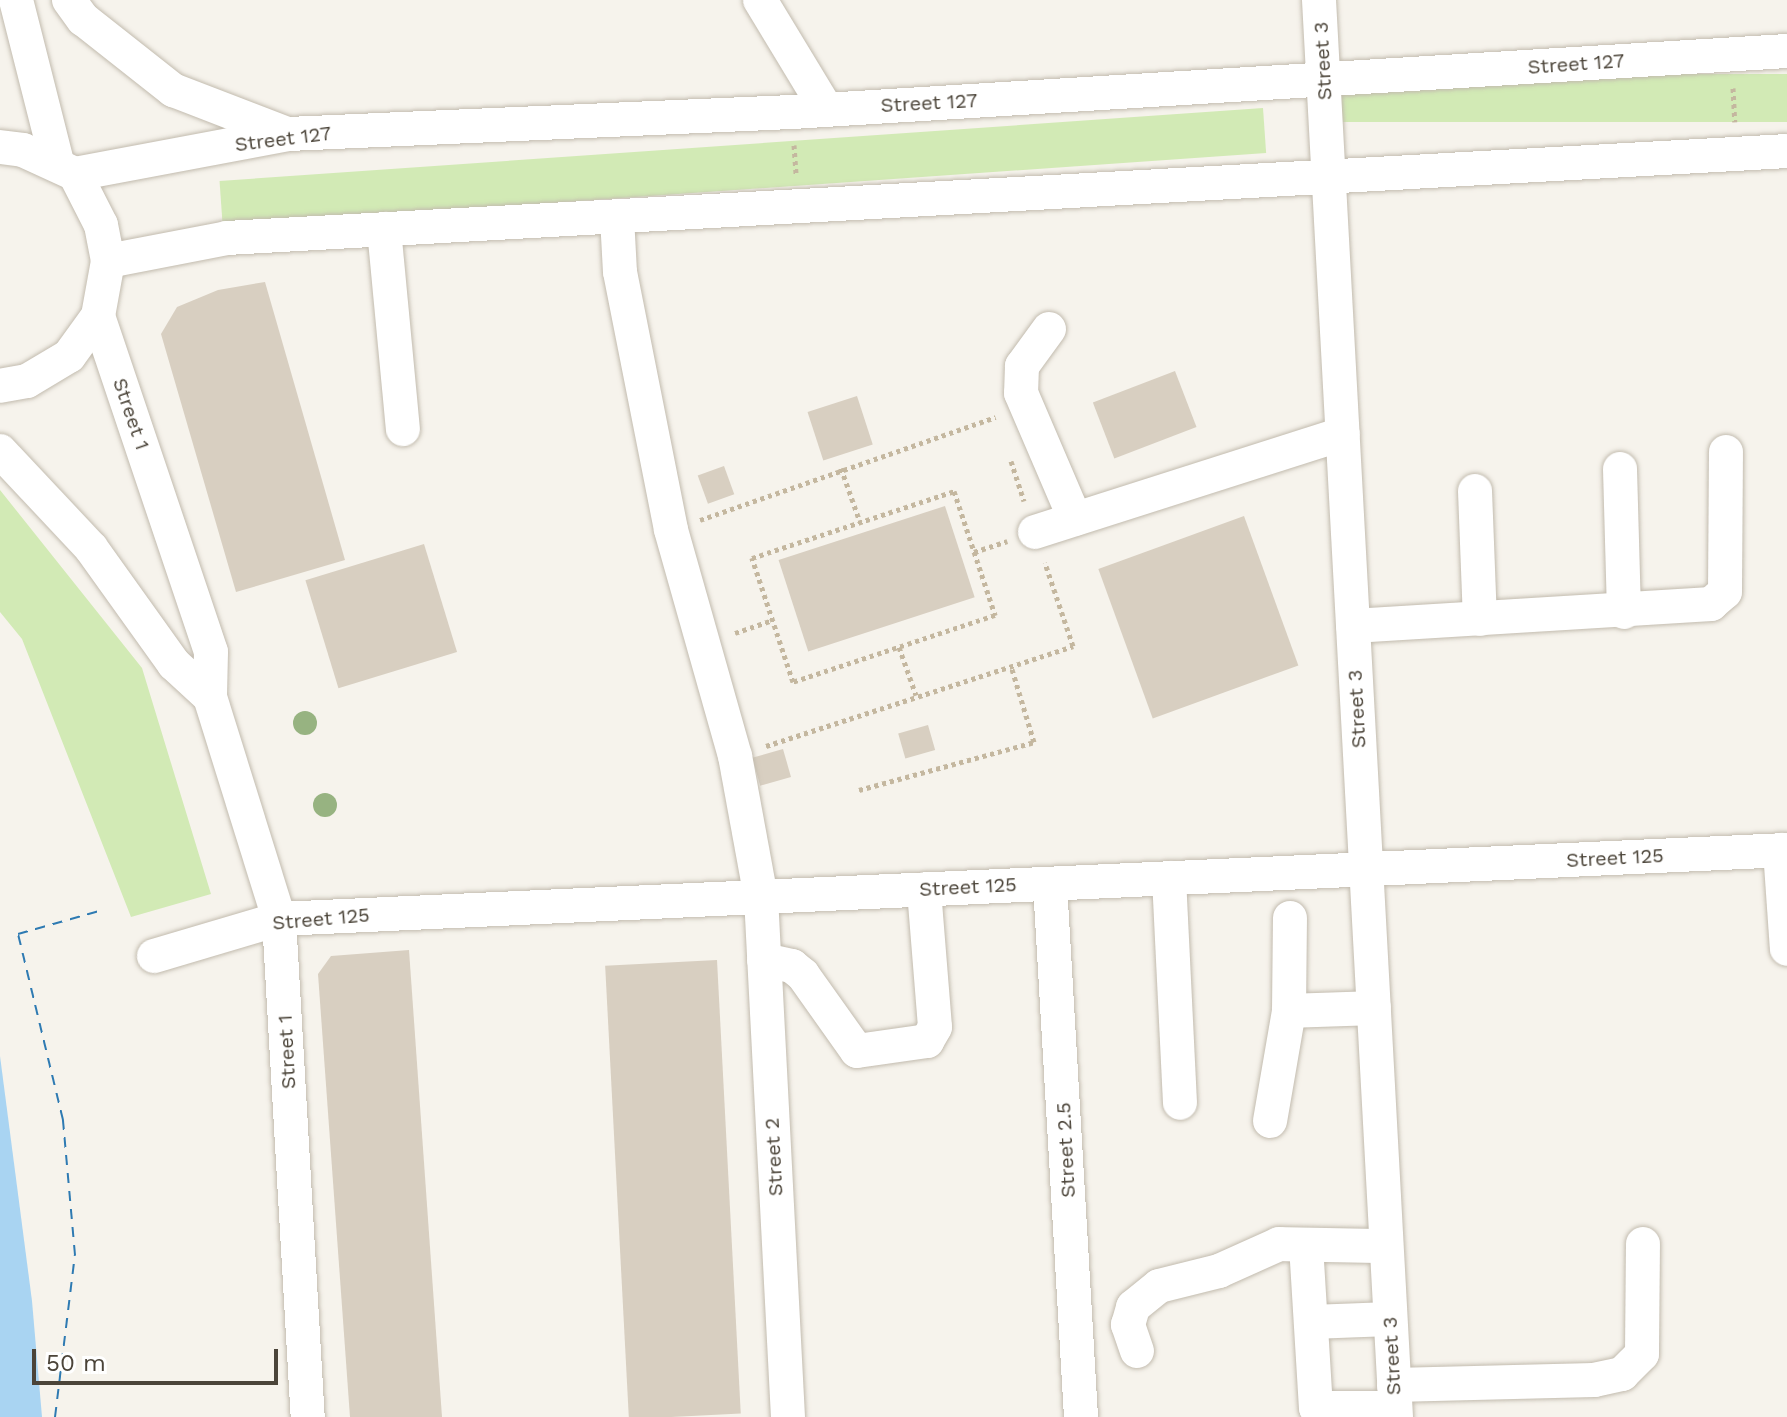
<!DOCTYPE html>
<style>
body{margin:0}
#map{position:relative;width:1787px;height:1417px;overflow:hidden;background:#f6f3ec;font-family:"Work Sans",sans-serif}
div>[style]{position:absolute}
.green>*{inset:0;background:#d2eab5;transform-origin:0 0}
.water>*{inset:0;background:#a9d4f2}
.ferry>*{height:2px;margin-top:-1px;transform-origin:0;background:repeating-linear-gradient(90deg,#2e7ab2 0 10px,transparent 0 18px)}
.building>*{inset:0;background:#d8cfc1;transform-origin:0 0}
.path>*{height:5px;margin-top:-2.5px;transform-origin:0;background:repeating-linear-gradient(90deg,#c4b79f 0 4px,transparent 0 8px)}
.roads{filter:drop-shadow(0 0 2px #c2bbae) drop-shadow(0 0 2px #c2bbae)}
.minor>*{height:34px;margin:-17px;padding:0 17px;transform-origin:17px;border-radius:17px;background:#fff}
.trees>*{width:24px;height:24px;margin:-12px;border-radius:50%;background:#97b381}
span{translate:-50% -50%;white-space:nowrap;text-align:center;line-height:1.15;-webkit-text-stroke:7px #fff;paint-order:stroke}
.street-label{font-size:20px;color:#4b4439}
.scale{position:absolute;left:32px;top:1349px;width:246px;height:36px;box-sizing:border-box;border:4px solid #4b4439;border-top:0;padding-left:10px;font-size:24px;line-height:28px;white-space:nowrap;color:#4b4439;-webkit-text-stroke:6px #fff;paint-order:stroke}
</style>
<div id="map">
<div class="green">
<i style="left:1787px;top:74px;width:48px;height:450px;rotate:90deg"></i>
<i style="left:1263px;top:108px;width:45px;height:1046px;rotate:86deg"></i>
<i style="clip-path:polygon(0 490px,142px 668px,211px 894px,131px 917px,22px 639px,0 612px)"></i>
</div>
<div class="water">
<i style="clip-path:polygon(0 1056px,32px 1301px,42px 1417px,0 1417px)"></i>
</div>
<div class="ferry">
<i style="left:55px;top:1417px;width:163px;rotate:-83deg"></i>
<i style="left:75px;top:1255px;width:136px;rotate:-95.1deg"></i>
<i style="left:63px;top:1120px;width:191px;rotate:-103.6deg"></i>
<i style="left:18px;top:934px;width:88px;rotate:-15.8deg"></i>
</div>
<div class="building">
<i style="clip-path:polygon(265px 282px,345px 560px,236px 592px,161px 334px,177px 307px,218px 290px)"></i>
<i style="left:1175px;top:371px;width:60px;height:88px;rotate:69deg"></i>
<i style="left:857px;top:396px;width:51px;height:52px;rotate:72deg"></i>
<i style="left:724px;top:466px;width:30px;height:28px;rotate:70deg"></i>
<i style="left:945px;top:506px;width:96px;height:175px;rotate:72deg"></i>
<i style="left:1244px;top:516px;width:159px;height:155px;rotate:70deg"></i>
<i style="left:424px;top:544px;width:113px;height:124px;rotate:73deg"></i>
<i style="left:928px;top:725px;width:26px;height:31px;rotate:74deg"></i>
<i style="left:783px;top:749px;width:29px;height:32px;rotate:74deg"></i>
<i style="clip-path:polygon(409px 950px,442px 1417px,350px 1417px,318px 974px,331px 956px)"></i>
<i style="left:717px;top:960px;width:454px;height:112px;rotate:87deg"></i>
</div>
<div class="path">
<i style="left:1733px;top:88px;width:34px;rotate:87deg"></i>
<i style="left:794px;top:145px;width:30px;rotate:86deg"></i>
<i style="left:1011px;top:461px;width:42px;rotate:72deg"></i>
<i style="left:841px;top:468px;width:57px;rotate:70.6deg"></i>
<i style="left:954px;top:491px;width:131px;rotate:71.7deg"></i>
<i style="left:995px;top:615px;width:213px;rotate:161.7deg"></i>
<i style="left:793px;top:682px;width:131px;rotate:-108.3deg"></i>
<i style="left:752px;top:558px;width:213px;rotate:-18.3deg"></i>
<i style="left:700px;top:520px;width:313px;rotate:-19.2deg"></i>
<i style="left:974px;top:552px;width:35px;rotate:-18deg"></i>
<i style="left:735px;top:633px;width:39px;rotate:-19deg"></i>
<i style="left:899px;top:647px;width:51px;rotate:70.5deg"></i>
<i style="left:766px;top:746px;width:323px;rotate:-18deg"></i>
<i style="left:1073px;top:646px;width:88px;rotate:-108.6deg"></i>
<i style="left:859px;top:790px;width:181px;rotate:-15.3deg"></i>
<i style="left:1034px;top:742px;width:79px;rotate:-106.8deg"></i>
</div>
<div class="roads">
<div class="minor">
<i style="left:16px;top:0;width:167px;rotate:75.8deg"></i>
<i style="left:69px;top:0;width:24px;rotate:54deg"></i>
<i style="left:83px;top:19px;width:115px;rotate:38.3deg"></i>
<i style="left:173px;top:90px;width:122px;rotate:21.1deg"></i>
<i style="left:760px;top:0;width:127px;rotate:58.8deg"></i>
<i style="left:1319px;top:0;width:1419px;rotate:86.89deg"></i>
<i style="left:0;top:147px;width:23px;rotate:7deg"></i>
<i style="left:23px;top:150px;width:57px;rotate:24.8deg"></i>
<i style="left:75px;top:174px;width:57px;rotate:63deg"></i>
<i style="left:101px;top:225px;width:37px;rotate:79deg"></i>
<i style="left:108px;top:261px;width:56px;rotate:100.3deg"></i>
<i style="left:98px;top:316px;width:49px;rotate:125.9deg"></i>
<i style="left:69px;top:356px;width:49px;rotate:149.2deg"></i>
<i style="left:27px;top:381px;width:27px;rotate:170deg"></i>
<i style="left:75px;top:174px;width:217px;rotate:-10.6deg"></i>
<i style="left:288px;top:134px;width:504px;rotate:-2.5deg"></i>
<i style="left:792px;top:112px;width:997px;rotate:-3.51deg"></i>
<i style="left:617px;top:217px;width:55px;rotate:86.9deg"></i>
<i style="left:620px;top:272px;width:263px;rotate:78.8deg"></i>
<i style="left:671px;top:530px;width:235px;rotate:74.2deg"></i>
<i style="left:735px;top:756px;width:143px;rotate:79.6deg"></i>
<i style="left:761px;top:897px;width:521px;rotate:87.03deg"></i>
<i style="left:384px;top:229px;width:201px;rotate:84.6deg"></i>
<i style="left:108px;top:261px;width:121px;rotate:-10.9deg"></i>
<i style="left:227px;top:238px;width:1562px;rotate:-3.19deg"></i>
<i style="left:98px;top:316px;width:354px;rotate:71.4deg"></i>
<i style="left:211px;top:652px;width:45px;rotate:91.3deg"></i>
<i style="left:210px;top:697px;width:232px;rotate:72.7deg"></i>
<i style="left:279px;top:919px;width:499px;rotate:86.7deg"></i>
<i style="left:1049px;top:329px;width:46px;rotate:126.1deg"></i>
<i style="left:1022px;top:366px;width:27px;rotate:92deg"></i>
<i style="left:1021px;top:393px;width:137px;rotate:66.8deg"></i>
<i style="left:0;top:451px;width:133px;rotate:46.8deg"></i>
<i style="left:91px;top:548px;width:143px;rotate:54.4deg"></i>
<i style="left:174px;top:664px;width:49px;rotate:42.5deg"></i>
<i style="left:1620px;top:469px;width:143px;rotate:88.4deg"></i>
<i style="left:1475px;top:491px;width:128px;rotate:87.8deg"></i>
<i style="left:1035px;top:532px;width:323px;rotate:-17.7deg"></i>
<i style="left:1353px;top:626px;width:359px;rotate:-3.5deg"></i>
<i style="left:1711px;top:604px;width:18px;rotate:-41deg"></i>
<i style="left:1725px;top:592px;width:140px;rotate:-89.6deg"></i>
<i style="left:1780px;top:850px;width:99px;rotate:86deg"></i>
<i style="left:1169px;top:878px;width:225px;rotate:87.2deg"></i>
<i style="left:1050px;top:884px;width:534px;rotate:86.67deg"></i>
<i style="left:154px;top:956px;width:130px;rotate:-16.5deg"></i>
<i style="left:279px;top:919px;width:1510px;rotate:-2.62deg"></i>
<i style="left:764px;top:960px;width:29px;rotate:12deg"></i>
<i style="left:792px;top:966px;width:14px;rotate:39deg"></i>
<i style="left:803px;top:975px;width:93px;rotate:54.6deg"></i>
<i style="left:857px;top:1051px;width:71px;rotate:-8.1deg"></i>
<i style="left:927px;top:1041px;width:16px;rotate:-60deg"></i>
<i style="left:935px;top:1027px;width:138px;rotate:-94.6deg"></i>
<i style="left:1289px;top:1011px;width:93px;rotate:-89.4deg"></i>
<i style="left:1270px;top:1121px;width:112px;rotate:-80.2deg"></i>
<i style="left:1289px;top:1011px;width:85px;rotate:-2deg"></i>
<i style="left:1306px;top:1245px;width:163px;rotate:86.5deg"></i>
<i style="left:1316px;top:1408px;width:79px"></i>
<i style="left:1311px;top:1322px;width:79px;rotate:-2.2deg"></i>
<i style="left:1137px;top:1351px;width:28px;rotate:-109deg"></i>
<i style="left:1128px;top:1325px;width:19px;rotate:-74deg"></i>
<i style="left:1133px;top:1307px;width:33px;rotate:-39deg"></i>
<i style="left:1159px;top:1286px;width:62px;rotate:-14deg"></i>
<i style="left:1219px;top:1271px;width:66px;rotate:-24.2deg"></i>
<i style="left:1279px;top:1244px;width:107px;rotate:1.1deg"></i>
<i style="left:1394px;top:1385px;width:200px;rotate:-1.4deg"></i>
<i style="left:1594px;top:1380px;width:29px;rotate:-12deg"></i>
<i style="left:1622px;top:1374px;width:28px;rotate:-45deg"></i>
<i style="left:1642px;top:1354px;width:110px;rotate:-89.5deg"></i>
</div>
</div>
<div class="trees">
<i style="left:305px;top:723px"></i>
<i style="left:325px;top:805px"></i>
</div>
<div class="street-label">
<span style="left:1323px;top:61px;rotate:-93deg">Street 3</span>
<span style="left:1576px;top:64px;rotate:-4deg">Street 127</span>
<span style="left:929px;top:103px;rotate:-3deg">Street 127</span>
<span style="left:283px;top:139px;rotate:-7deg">Street 127</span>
<span style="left:131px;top:414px;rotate:71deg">Street 1</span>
<span style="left:1357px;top:709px;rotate:-93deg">Street 3</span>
<span style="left:1615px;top:858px;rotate:-3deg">Street 125</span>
<span style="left:968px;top:887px;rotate:-3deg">Street 125</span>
<span style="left:321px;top:919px;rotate:-5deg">Street 125</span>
<span style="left:287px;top:1052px;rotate:-93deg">Street 1</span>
<span style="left:1066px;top:1150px;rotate:-93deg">Street 2.5</span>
<span style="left:774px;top:1157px;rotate:-93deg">Street 2</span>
<span style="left:1392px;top:1356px;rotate:-93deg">Street 3</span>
</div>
<div class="scale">50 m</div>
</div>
